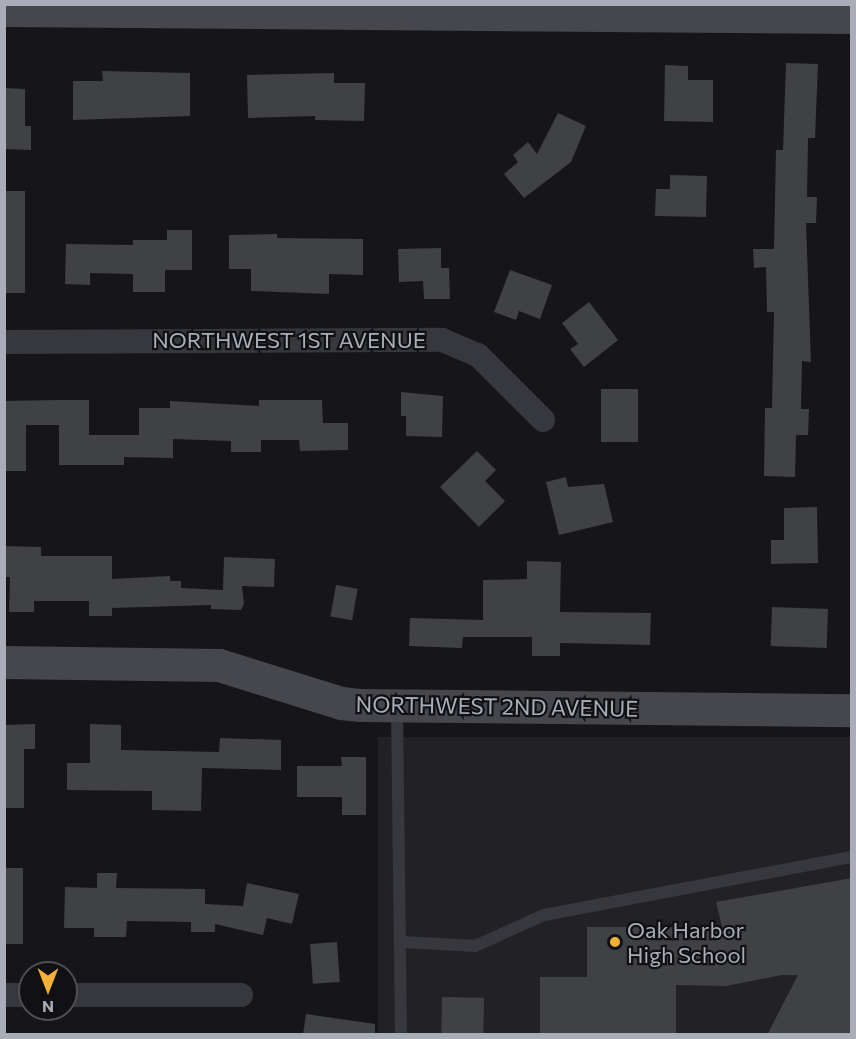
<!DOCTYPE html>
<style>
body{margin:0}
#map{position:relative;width:856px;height:1039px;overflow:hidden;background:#161618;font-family:Commissioner,sans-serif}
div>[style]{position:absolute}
.built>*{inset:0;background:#222225;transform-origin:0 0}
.building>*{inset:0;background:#404145;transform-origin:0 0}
.lane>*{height:12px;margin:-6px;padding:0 6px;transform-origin:6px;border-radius:6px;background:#37383d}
.street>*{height:24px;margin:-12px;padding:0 12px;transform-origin:12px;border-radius:12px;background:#37383d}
.secondary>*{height:33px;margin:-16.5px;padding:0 16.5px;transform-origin:16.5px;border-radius:16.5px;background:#45474d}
.dots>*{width:16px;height:16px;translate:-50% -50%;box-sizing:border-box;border:3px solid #111113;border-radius:50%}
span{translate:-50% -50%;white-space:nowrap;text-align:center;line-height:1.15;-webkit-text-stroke:4.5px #111113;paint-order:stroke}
.street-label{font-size:22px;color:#a8adb8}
.poi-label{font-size:22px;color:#a8adb8}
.left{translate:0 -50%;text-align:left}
.frame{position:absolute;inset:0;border:6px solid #a8adb8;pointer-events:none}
.north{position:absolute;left:18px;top:961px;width:60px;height:60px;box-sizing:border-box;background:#111113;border:2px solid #4d4f55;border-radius:50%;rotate:180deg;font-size:16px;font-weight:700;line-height:24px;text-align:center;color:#a8adb8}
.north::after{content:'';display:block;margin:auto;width:21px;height:27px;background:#f2b134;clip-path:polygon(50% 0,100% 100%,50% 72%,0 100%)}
</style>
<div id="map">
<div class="built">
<i style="left:378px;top:737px;width:473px;height:297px"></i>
</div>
<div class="building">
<i style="clip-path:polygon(786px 63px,818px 64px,815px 138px,808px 138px,807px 197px,817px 197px,816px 223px,806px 223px,811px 362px,802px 361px,801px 409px,809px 409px,808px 435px,796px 435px,795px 477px,764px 476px,765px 408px,772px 408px,774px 312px,767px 312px,766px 267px,754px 268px,753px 249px,774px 249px,776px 150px,783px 150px)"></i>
<i style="clip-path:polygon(665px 65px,688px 66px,688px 80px,713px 80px,713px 122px,664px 121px)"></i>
<i style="clip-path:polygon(102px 71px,190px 73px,190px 116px,73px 120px,73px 81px,103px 81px)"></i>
<i style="clip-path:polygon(334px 73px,334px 83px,365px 83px,364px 121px,315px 120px,315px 116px,248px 118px,247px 75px)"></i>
<i style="clip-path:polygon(4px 88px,25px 89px,25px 126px,31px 126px,31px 150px,4px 149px)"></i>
<i style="clip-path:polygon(558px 113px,586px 126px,571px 162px,524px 198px,504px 174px,518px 162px,513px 155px,528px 142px,537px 154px)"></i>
<i style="clip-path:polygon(670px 175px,707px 176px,706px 217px,655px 216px,656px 189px,670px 189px)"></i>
<i style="left:4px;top:191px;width:21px;height:102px"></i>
<i style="clip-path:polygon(167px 230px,192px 230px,192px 270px,165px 270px,165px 292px,133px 292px,133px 274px,90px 273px,90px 285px,65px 284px,66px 244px,133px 245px,133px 240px,167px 240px)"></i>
<i style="clip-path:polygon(277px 234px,277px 238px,363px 239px,363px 275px,329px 274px,329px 294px,251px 291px,251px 269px,229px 269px,229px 235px)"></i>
<i style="clip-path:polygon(441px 248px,441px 268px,449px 268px,450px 299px,424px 299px,423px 281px,399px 282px,398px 249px)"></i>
<i style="clip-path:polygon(510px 270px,552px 285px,540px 319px,519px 311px,516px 320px,494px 312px)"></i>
<i style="clip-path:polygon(589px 302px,618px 340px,584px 367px,570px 349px,578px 344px,562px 323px)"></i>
<i style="left:601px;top:389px;width:37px;height:53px"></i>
<i style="clip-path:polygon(401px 392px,443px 396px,442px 437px,406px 436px,406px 416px,401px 416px)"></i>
<i style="clip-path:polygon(59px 400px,89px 400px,89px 435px,139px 435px,139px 408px,170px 408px,170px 401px,259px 406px,259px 400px,322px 400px,323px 423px,348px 423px,348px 450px,300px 451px,299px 440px,261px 440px,261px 452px,231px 452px,231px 441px,173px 439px,173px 458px,124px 457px,124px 465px,59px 465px,59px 425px,26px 425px,26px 471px,4px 471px,4px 401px)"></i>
<i style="clip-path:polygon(477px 451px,496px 470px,485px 481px,505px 501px,479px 527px,440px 487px)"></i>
<i style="clip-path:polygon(566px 477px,568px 487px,604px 484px,613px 522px,559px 535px,546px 482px)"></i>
<i style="clip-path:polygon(817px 507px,818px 563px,771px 564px,771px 540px,784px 540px,784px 508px)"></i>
<i style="clip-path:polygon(4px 546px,41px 547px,41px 556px,112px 556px,112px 579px,170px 576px,170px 581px,181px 581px,181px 588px,223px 590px,224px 557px,275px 559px,274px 587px,242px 586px,244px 604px,241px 610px,211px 609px,211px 605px,112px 608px,112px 616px,89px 616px,89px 601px,34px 601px,34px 612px,9px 612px,10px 577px,4px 577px)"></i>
<i style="clip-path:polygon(527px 561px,561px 562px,560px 612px,651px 613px,650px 645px,560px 643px,560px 656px,532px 656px,532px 637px,463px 637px,462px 648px,409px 646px,410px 618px,483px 620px,483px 580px,527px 579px)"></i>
<i style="left:336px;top:585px;width:22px;height:32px;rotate:10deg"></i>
<i style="left:772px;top:607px;width:56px;height:39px;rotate:2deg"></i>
<i style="clip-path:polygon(35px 724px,35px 749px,24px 749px,24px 808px,4px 808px,4px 725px)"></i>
<i style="clip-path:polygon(90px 724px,121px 725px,121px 750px,219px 752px,220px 738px,281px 740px,281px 770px,202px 768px,201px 811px,152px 810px,152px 791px,67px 790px,67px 763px,90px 763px)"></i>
<i style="clip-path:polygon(341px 757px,366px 757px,366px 815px,342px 815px,342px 797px,297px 797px,297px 766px,342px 766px)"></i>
<i style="left:4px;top:868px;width:19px;height:76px"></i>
<i style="clip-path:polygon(97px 873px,117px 873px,116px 888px,205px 889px,205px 904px,243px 906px,247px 883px,299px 894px,292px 924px,267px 918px,263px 935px,215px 924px,215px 932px,191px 932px,191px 922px,127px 921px,126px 937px,94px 937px,94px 928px,64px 928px,65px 887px,97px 888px)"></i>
<i style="clip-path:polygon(852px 878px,852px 1035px,767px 1035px,798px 975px,782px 975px,726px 986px,676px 985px,676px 1035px,540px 1035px,540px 977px,587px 977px,587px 927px,722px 927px,716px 902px)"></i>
<i style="left:337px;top:942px;width:40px;height:27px;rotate:86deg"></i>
<i style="left:442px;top:997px;width:42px;height:38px;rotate:1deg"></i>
<i style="clip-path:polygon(306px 1014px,375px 1024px,375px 1035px,303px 1035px)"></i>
</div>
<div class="lane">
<i style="left:397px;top:708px;width:326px;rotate:89.3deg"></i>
<i style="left:402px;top:942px;width:73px;rotate:3.1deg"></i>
<i style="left:475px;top:946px;width:76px;rotate:-24.2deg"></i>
<i style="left:544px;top:915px;width:313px;rotate:-10.7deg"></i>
</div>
<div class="street">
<i style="left:4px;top:342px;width:438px;rotate:-0.3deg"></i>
<i style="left:442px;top:340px;width:39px;rotate:23deg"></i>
<i style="left:478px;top:355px;width:92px;rotate:45deg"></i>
<i style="left:4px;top:995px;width:26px"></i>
<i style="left:66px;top:995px;width:175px"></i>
</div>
<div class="secondary">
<i style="left:4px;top:10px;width:848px;rotate:0.47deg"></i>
<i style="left:4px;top:662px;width:215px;rotate:0.8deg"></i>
<i style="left:219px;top:665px;width:128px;rotate:17.3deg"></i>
<i style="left:341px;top:703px;width:20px;rotate:6deg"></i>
<i style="left:361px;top:705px;width:491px;rotate:0.6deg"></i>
</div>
<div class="dots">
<i style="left:615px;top:942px;background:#f2b134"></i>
</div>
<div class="street-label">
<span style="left:289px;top:340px">NORTHWEST 1ST AVENUE</span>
<span style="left:497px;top:706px;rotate:1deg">NORTHWEST 2ND AVENUE</span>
</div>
<div class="poi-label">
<span class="left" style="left:627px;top:942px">Oak Harbor<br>High School</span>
</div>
<div class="frame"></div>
<div class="north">N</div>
</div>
